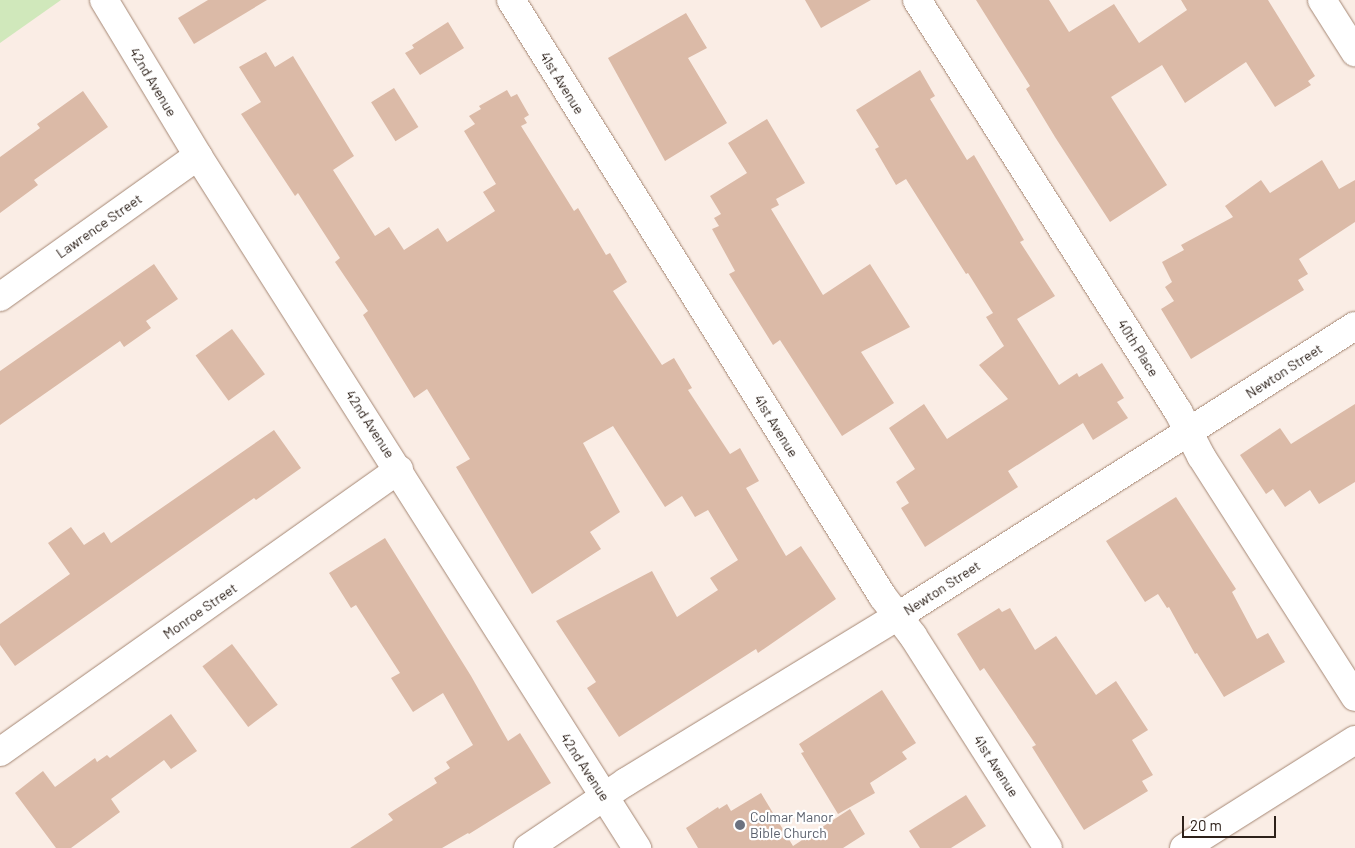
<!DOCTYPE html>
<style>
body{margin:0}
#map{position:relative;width:1355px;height:848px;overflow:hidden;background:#faede5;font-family:Barlow,sans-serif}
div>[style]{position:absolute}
.green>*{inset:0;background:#d0e8bb}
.building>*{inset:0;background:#dbbaa7;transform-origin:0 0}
.roads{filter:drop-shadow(0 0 1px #a58774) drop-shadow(0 0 1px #a58774)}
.minor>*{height:28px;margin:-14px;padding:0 14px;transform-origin:14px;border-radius:14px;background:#fff}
.dots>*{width:14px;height:14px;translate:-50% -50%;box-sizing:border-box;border:2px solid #fff;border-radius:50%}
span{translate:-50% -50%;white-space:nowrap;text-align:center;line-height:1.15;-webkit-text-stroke:4.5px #fff;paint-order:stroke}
.street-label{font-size:14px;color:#2d211a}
.worship-label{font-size:14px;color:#5b616d}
.left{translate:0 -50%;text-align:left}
.scale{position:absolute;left:1182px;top:816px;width:94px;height:22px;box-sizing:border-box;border:2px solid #2d211a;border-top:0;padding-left:6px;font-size:15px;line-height:18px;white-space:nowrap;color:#2d211a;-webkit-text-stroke:4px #fff;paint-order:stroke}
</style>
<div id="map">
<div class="green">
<i style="clip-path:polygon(0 0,61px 0,0 43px)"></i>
</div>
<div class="building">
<i style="clip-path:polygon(208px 0,267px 0,194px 44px,178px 18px)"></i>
<i style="clip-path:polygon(805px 0,871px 0,821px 28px)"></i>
<i style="clip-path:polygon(976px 0,1049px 0,1069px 32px,1114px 4px,1139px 43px,1187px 10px,1181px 0,1268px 0,1315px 76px,1308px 81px,1311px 85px,1275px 107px,1246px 62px,1185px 103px,1162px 65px,1111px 97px,1167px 185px,1110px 222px,1055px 137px,1026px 89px,1030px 86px)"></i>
<i style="clip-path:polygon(686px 13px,707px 48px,688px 58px,727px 123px,665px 161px,608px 58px)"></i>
<i style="clip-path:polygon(448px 22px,464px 48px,420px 75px,405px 53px,414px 48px,412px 45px)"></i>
<i style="clip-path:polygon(266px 52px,275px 67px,293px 56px,354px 156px,333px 170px,375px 236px,389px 227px,404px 250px,438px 228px,447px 242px,495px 211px,483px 192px,496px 184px,464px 131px,475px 124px,469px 116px,481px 109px,479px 106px,507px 90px,511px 97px,517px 94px,529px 115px,524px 118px,527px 123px,521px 126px,574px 211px,578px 208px,606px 255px,610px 253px,627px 282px,613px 291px,662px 365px,674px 358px,692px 388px,688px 390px,730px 454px,740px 448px,759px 481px,746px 488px,786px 556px,801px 546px,836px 599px,758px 653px,756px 649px,619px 737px,587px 688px,596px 682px,556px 621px,652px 571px,677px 617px,718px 590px,710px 578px,738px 560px,708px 510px,695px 517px,682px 496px,665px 507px,613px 426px,583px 443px,620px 512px,590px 532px,601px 549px,532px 594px,456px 467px,470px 459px,427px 389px,414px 398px,363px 315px,368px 311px,335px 262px,340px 258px,298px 193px,295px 196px,241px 114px,261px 102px,239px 67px)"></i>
<i style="clip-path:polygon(920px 70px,935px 96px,930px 99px,967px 160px,974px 155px,1024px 240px,1020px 242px,1055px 296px,1017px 319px,1059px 385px,1077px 373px,1079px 377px,1102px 363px,1124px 398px,1117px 402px,1128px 418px,1093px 440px,1083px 423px,1008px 471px,1018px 487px,925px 547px,901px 508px,909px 503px,896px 482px,915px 469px,889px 428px,924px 404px,947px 439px,1008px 399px,979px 365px,1004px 346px,986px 317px,993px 313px,968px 273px,966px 274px,906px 179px,896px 185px,875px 149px,879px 147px,856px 110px)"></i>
<i style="left:394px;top:88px;width:46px;height:27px;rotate:58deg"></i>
<i style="clip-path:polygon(83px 91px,108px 127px,34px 180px,38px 185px,0 213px,0 157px,40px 128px,37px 124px)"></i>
<i style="clip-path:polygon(767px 119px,805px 183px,776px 199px,779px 205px,771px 209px,823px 295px,870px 264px,910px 327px,861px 352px,894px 403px,842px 436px,780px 340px,773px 345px,729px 274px,735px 271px,712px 229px,719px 226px,714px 218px,721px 214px,710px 196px,747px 173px,728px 143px)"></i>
<i style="clip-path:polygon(1322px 160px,1339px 189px,1355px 180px,1355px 222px,1299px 259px,1308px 274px,1298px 280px,1304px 290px,1191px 359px,1161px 309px,1174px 301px,1165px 287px,1172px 282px,1162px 262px,1184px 250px,1181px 245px,1233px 217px,1225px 206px,1261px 180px,1270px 193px)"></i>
<i style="clip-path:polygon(154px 264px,178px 299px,146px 321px,151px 328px,124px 347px,120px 341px,0 425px,0 371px)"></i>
<i style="left:232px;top:329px;width:56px;height:45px;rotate:54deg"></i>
<i style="clip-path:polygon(1355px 404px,1355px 482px,1319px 504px,1310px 490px,1285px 507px,1273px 489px,1266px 494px,1240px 455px,1280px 428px,1291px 444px)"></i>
<i style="clip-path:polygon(274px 430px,301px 468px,256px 500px,254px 498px,15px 666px,0 645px,0 624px,70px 574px,48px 543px,71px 527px,84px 545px,104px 532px,111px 543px)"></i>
<i style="clip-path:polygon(1176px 497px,1236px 589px,1232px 592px,1257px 639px,1268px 633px,1285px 662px,1224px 697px,1197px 653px,1195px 654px,1169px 607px,1167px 608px,1158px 594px,1145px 602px,1106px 541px)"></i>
<i style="clip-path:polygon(385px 538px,471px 676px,508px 741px,520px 733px,551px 783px,469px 834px,468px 833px,442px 848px,350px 848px,393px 820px,388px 814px,437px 783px,434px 778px,450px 768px,446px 762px,473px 745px,443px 693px,413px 712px,391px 678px,400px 673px,356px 605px,351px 608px,329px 573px)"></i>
<i style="clip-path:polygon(999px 608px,1002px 612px,1010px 608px,1035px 650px,1056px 636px,1096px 695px,1116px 681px,1148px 730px,1132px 740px,1153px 775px,1142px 781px,1148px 791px,1084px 830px,1032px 747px,1036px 745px,984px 668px,980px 671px,957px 634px)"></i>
<i style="left:232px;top:644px;width:76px;height:37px;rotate:53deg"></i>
<i style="clip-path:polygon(882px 690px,916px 743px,902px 752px,907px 759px,870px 783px,875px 793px,838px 814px,801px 753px,804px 752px,799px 744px)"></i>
<i style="clip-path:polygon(171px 714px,197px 751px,171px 769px,164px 760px,111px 799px,120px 812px,71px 848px,56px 848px,15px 793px,43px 771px,55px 787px,95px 758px,97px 762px,107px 755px,110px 758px)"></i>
<i style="clip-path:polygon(761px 793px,793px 846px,850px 809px,865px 834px,843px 848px,698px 848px,686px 828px,718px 807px,719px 809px,727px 804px,731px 811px)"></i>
<i style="clip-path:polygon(966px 795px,986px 826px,951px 848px,920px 848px,909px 831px)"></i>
</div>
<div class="roads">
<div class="minor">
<i style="left:104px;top:0;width:182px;rotate:58.9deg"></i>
<i style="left:198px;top:156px;width:820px;rotate:57.61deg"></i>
<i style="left:511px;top:0;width:703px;rotate:58.07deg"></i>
<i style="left:883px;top:597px;width:49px;rotate:52.4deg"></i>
<i style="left:913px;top:636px;width:251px;rotate:57.5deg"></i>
<i style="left:917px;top:0;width:487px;rotate:57.6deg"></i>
<i style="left:1178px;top:411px;width:51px;rotate:62.9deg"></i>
<i style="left:1201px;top:456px;width:286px;rotate:57.4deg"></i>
<i style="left:1322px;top:0;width:62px;rotate:57.6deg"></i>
<i style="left:0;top:297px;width:243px;rotate:-35.5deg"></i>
<i style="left:0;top:752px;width:489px;rotate:-35.3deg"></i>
<i style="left:528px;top:848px;width:118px;rotate:-34deg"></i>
<i style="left:626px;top:782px;width:319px;rotate:-31.4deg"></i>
<i style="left:898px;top:616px;width:541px;rotate:-32.4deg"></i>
<i style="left:1184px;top:848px;width:202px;rotate:-32.3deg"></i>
</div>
</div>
<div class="dots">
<i style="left:740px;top:825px;background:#6b7280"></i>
</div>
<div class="street-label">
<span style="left:153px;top:82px;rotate:59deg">42nd Avenue</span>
<span style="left:562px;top:83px;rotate:58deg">41st Avenue</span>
<span style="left:99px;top:226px;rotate:-35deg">Lawrence Street</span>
<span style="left:1138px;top:348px;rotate:58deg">40th Place</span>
<span style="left:1284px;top:371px;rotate:-33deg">Newton Street</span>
<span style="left:370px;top:424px;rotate:57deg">42nd Avenue</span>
<span style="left:776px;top:426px;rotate:58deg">41st Avenue</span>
<span style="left:942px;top:588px;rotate:-33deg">Newton Street</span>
<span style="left:200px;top:611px;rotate:-35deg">Monroe Street</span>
<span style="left:996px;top:766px;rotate:57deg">41st Avenue</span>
<span style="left:585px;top:767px;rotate:57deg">42nd Avenue</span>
</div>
<div class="worship-label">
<span class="left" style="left:750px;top:825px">Colmar Manor<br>Bible Church</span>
</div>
<div class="scale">20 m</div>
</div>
